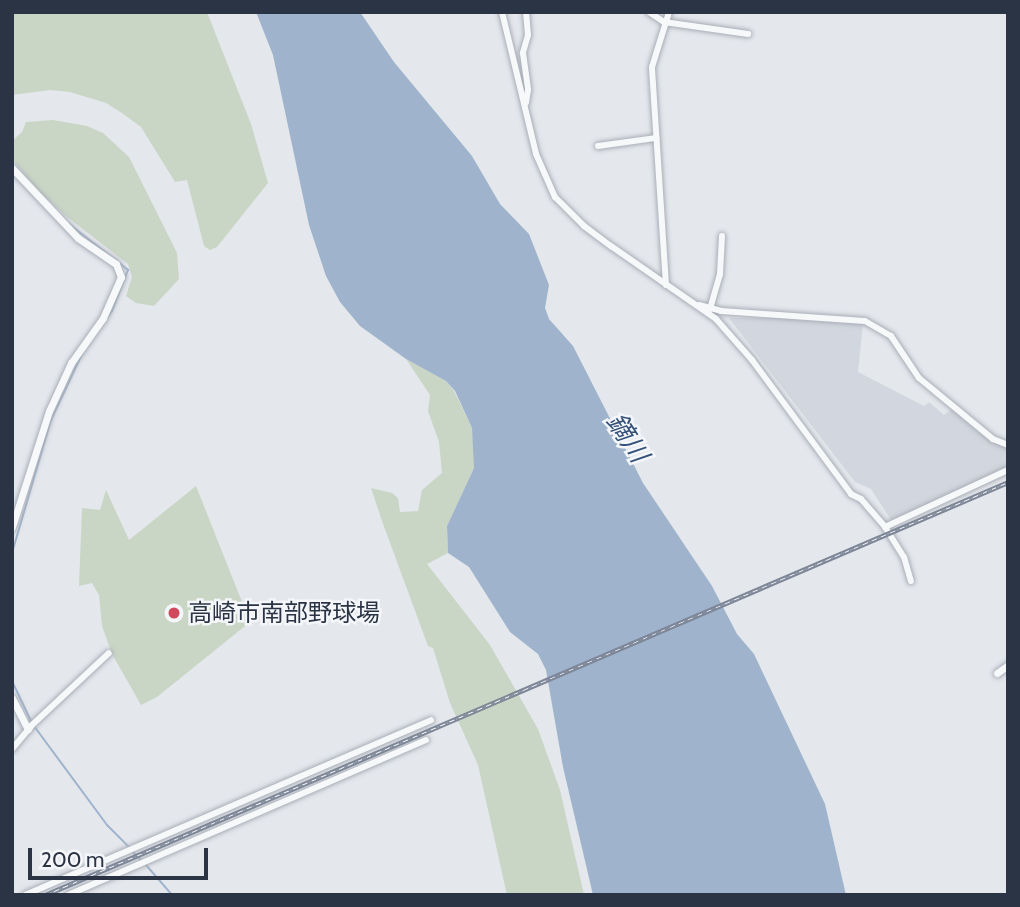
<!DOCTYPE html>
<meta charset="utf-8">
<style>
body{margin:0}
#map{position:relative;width:1020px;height:907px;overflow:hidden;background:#e4e7ec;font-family:Cabin,"Noto Sans JP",sans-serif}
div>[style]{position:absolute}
.built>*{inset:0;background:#d2d6de}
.green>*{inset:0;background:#c9d6c5}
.water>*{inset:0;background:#9fb4cc}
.stream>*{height:2px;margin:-1px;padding:0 1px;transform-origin:1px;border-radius:1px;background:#9fb4cc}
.roads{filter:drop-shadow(0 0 2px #a9aeb7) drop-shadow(0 0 2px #a9aeb7)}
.minor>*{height:6px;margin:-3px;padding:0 3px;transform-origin:3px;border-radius:3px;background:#f7f8fa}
.tertiary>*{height:7px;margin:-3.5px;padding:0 3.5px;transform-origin:3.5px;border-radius:3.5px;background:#f7f8fa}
.rail>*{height:4.5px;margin-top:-2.25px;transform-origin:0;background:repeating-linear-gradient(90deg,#f4f6f9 0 5px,#7d8696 0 10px);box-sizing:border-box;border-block:2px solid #7d8696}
.dots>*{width:19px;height:19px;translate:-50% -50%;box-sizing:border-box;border:4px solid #f4f6f9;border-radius:50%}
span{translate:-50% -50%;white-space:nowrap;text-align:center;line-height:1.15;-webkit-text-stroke:5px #f4f6f9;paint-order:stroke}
.poi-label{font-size:24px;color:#2b3445}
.left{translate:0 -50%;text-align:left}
.water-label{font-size:26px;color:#34527a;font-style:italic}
.frame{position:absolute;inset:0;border:14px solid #2b3445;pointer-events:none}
.scale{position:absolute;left:28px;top:848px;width:180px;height:32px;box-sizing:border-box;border:4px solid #2b3445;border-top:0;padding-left:9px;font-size:21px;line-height:24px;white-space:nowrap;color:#2b3445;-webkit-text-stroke:5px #f4f6f9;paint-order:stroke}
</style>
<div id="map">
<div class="built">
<i style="clip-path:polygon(729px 318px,804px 318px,863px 324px,858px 372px,924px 406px,929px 402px,944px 415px,952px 409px,1008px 448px,1008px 468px,891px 520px,871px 489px,855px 482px)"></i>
</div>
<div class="green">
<i style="clip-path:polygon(12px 12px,207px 12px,251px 124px,268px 183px,217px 247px,210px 250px,204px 246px,187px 180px,175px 182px,141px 127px,122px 113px,106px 103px,70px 92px,50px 90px,12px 95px)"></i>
<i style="clip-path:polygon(53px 120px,87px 126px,103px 133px,129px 157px,177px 253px,179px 279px,154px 306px,136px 303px,126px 296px,132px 277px,128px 264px,66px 216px,37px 189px,12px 159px,12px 141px,22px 132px,26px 122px)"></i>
<i style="clip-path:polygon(406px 359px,446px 381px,454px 391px,472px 428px,475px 453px,474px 468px,447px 526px,448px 553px,427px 564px,490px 645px,538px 729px,560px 790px,584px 895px,507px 895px,478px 765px,450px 703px,433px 648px,428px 646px,382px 521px,371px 488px,392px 493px,398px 498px,400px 512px,418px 511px,422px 490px,442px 473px,439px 442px,428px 411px,430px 395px)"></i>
<i style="clip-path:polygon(196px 486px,250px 622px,157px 697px,141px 705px,112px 654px,102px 626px,99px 595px,92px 583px,79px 586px,82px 508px,100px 510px,106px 490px,129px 540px)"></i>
</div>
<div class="water">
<i style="clip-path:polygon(256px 12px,360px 12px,394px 62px,472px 156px,500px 204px,529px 234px,549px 285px,545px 308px,549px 319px,573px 346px,643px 483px,712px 586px,737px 634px,754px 654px,825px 804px,846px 895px,593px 895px,563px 767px,546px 670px,538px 654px,510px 632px,469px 567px,448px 553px,447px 526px,474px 468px,472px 428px,455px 391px,446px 381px,406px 359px,360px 326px,340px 302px,326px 276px,309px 225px,273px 55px)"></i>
</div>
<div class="stream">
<i style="left:69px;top:224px;width:75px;rotate:37.9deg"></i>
<i style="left:128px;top:270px;width:44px;rotate:111.3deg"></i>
<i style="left:112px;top:311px;width:43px;rotate:125.5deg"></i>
<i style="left:12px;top:553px;width:139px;rotate:-73.7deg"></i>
<i style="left:51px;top:420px;width:77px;rotate:-64.8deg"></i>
<i style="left:12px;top:681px;width:44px;rotate:64.6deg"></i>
<i style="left:34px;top:726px;width:123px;rotate:53.6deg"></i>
<i style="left:107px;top:825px;width:33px;rotate:45deg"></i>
<i style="left:133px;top:852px;width:13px;rotate:45deg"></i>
<i style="left:146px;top:865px;width:40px;rotate:49deg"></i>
</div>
<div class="roads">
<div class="minor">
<i style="left:502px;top:12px;width:146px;rotate:76.5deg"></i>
<i style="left:536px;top:154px;width:47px;rotate:66.2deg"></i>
<i style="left:555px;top:197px;width:41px;rotate:45deg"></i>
<i style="left:584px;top:226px;width:34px;rotate:37deg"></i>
<i style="left:611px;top:246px;width:128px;rotate:34.8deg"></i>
<i style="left:716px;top:319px;width:55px;rotate:48.7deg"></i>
<i style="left:752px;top:360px;width:167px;rotate:53.5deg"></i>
<i style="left:851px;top:494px;width:11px;rotate:27deg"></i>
<i style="left:861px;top:499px;width:37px;rotate:49deg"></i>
<i style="left:885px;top:527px;width:36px;rotate:58deg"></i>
<i style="left:904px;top:557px;width:25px;rotate:74deg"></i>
<i style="left:526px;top:12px;width:23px;rotate:85deg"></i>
<i style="left:528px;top:35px;width:19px;rotate:106deg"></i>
<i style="left:523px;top:53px;width:37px;rotate:82deg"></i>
<i style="left:528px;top:90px;width:13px;rotate:99deg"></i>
<i style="left:649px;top:12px;width:18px;rotate:34deg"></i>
<i style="left:664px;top:22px;width:85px;rotate:8.1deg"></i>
<i style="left:598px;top:146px;width:59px;rotate:-7.9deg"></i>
<i style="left:666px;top:285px;width:218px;rotate:-93.7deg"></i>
<i style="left:652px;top:67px;width:58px;rotate:-72.8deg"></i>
<i style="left:699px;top:305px;width:23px;rotate:15deg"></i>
<i style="left:721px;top:311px;width:144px;rotate:4deg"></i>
<i style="left:865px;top:321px;width:30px;rotate:30deg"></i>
<i style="left:891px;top:336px;width:50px;rotate:56.3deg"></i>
<i style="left:919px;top:378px;width:96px;rotate:39.5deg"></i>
<i style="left:993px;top:439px;width:16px;rotate:22deg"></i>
<i style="left:710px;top:309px;width:36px;rotate:-74deg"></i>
<i style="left:720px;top:274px;width:38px;rotate:-87deg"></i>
<i style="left:885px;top:527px;width:136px;rotate:-24.9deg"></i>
<i style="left:12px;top:749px;width:31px;rotate:-50deg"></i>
<i style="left:32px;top:725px;width:105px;rotate:-43.1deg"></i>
<i style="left:25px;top:895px;width:442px;rotate:-23.3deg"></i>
<i style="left:68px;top:895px;width:390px;rotate:-23.4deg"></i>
</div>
<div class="tertiary">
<i style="left:12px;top:168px;width:96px;rotate:46.7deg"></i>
<i style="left:78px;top:238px;width:46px;rotate:34.4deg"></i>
<i style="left:116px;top:264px;width:14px;rotate:69deg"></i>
<i style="left:121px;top:277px;width:45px;rotate:113.7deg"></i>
<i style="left:103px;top:318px;width:55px;rotate:125.4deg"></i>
<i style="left:71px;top:363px;width:53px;rotate:114.6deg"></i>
<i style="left:49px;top:411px;width:122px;rotate:107.7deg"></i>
<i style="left:997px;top:673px;width:14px;rotate:-36deg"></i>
<i style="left:12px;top:698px;width:35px;rotate:63deg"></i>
</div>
</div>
<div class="rail">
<i style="left:45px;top:895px;width:1048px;rotate:-23.21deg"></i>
</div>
<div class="dots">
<i style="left:174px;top:613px;background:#d1495b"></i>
</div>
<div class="poi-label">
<span class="left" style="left:188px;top:613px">高崎市南部野球場</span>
</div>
<div class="water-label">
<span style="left:627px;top:438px;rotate:57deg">鏑川</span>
</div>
<div class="frame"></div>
<div class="scale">200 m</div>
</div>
